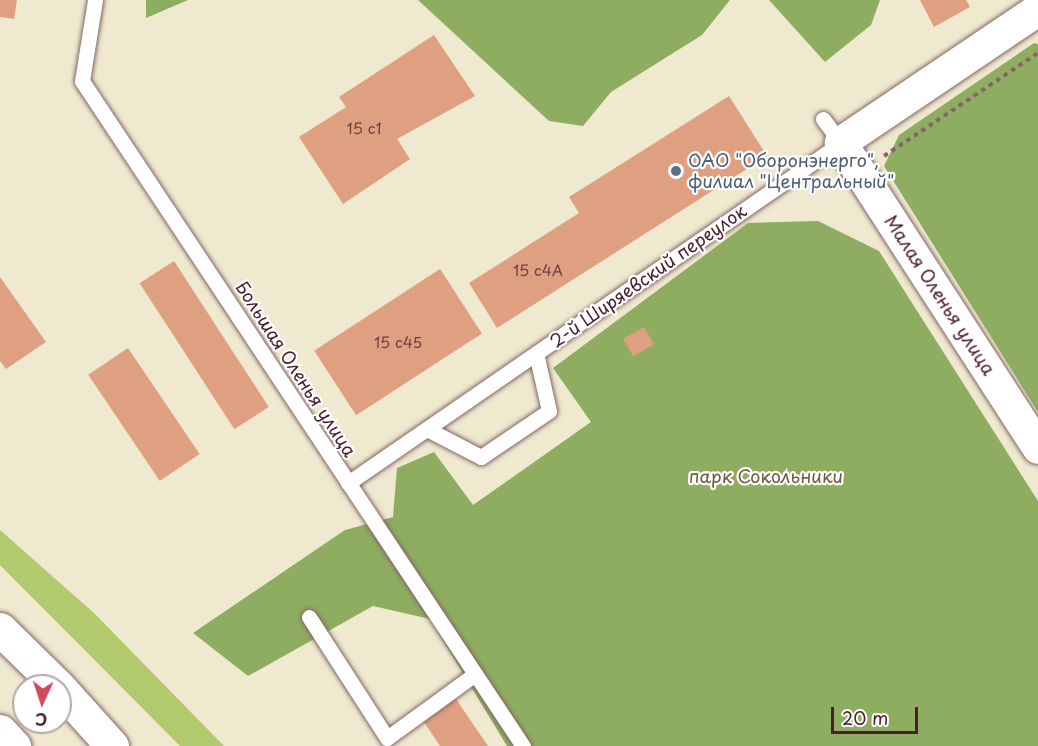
<!DOCTYPE html>
<meta charset="utf-8">
<style>
body{margin:0}
#map{position:relative;width:1038px;height:746px;overflow:hidden;background:#efe9d0;font-family:"Playpen Sans",sans-serif}
div>[style]{position:absolute}
.green>*{inset:0;background:#b3c96e}
.forest>*{inset:0;background:#8ead61}
.building>*{inset:0;background:#dfa082;transform-origin:0 0}
.path>*{height:4px;margin-top:-2px;transform-origin:0;background:repeating-linear-gradient(90deg,#846665 0 4.5px,transparent 0 9px)}
.roads{filter:drop-shadow(0 0 2px #846665) drop-shadow(0 0 2px #846665)}
.lane>*{height:15px;margin:-7.5px;padding:0 7.5px;transform-origin:7.5px;border-radius:7.5px;background:#fff}
.street>*{height:32px;margin:-16px;padding:0 16px;transform-origin:16px;border-radius:16px;background:#fff}
.secondary>*{height:33px;margin:-16.5px;padding:0 16.5px;transform-origin:16.5px;border-radius:16.5px;background:#fff}
.dots>*{width:16px;height:16px;translate:-50% -50%;box-sizing:border-box;border:3px solid #fff;border-radius:50%}
span{translate:-50% -50%;white-space:nowrap;text-align:center;line-height:1.15;-webkit-text-stroke:4.5px #fff;paint-order:stroke}
.number-label{font-size:15px;color:#6f3f41}
.number-label span{-webkit-text-stroke-width:0}
.service-label{font-size:18px;color:#4e5e75}
.left{translate:0 -50%;text-align:left}
.street-label{font-size:18px;color:#4a1f2b}
.park-label{font-size:18px;color:#6f5a42}
.north{position:absolute;left:12px;top:674px;width:60px;height:60px;box-sizing:border-box;background:#fff;border:2px solid #b7a5aa;border-radius:50%;rotate:183deg;font-size:16px;font-weight:700;line-height:24px;text-align:center;color:#4a1f2b}
.north::after{content:'';display:block;margin:auto;width:21px;height:27px;background:#d1495b;clip-path:polygon(50% 0,100% 100%,50% 72%,0 100%)}
.scale{position:absolute;left:831px;top:707px;width:87px;height:27px;box-sizing:border-box;border:3px solid #4a1f2b;border-top:0;padding-left:8px;font-size:18px;line-height:21px;white-space:nowrap;color:#4a1f2b;-webkit-text-stroke:4px #fff;paint-order:stroke}
</style>
<div id="map">
<div class="green">
<i style="clip-path:polygon(0 530px,94px 613px,224px 746px,180px 746px,0 565px)"></i>
</div>
<div class="forest">
<i style="clip-path:polygon(146px 0,188px 0,146px 18px)"></i>
<i style="clip-path:polygon(418px 0,730px 0,702px 35px,611px 92px,583px 126px,549px 121px)"></i>
<i style="clip-path:polygon(769px 0,880px 0,871px 25px,825px 62px)"></i>
<i style="clip-path:polygon(1034px 43px,1038px 44px,1038px 412px,884px 166px,899px 135px)"></i>
<i style="clip-path:polygon(818px 221px,879px 251px,1038px 501px,1038px 746px,507px 746px,430px 619px,373px 606px,248px 676px,193px 633px,345px 530px,393px 517px,397px 468px,434px 452px,473px 505px,591px 422px,553px 368px,748px 223px)"></i>
</div>
<div class="building">
<i style="clip-path:polygon(0 0,17px 0,14px 19px,0 17px)"></i>
<i style="clip-path:polygon(920px 0,966px 0,970px 7px,934px 27px)"></i>
<i style="clip-path:polygon(434px 35px,475px 96px,397px 139px,410px 159px,343px 204px,299px 137px,346px 107px,339px 97px)"></i>
<i style="clip-path:polygon(729px 96px,767px 156px,497px 328px,469px 283px,579px 213px,569px 197px)"></i>
<i style="left:174px;top:261px;width:174px;height:41px;rotate:57deg"></i>
<i style="left:440px;top:269px;width:77px;height:150px;rotate:57deg"></i>
<i style="clip-path:polygon(0 277px,46px 342px,6px 369px,0 361px)"></i>
<i style="left:644px;top:327px;width:20px;height:24px;rotate:60deg"></i>
<i style="left:128px;top:348px;width:128px;height:48px;rotate:56deg"></i>
<i style="clip-path:polygon(456px 699px,488px 746px,440px 746px,424px 722px)"></i>
</div>
<div class="path">
<i style="left:884px;top:156px;width:185px;rotate:-33.8deg"></i>
</div>
<div class="roads">
<div class="lane">
<i style="left:95px;top:0;width:82px;rotate:99.1deg"></i>
<i style="left:82px;top:81px;width:798px;rotate:56.45deg"></i>
<i style="left:427px;top:429px;width:61px;rotate:27.4deg"></i>
<i style="left:481px;top:457px;width:82px;rotate:-34.1deg"></i>
<i style="left:549px;top:411px;width:59px;rotate:-102.6deg"></i>
<i style="left:348px;top:483px;width:599px;rotate:-34.59deg"></i>
<i style="left:841px;top:143px;width:30px;rotate:-127deg"></i>
<i style="left:309px;top:617px;width:144px;rotate:57.2deg"></i>
<i style="left:387px;top:738px;width:109px;rotate:-36deg"></i>
</div>
<div class="street">
<i style="left:1038px;top:10px;width:238px;rotate:146deg"></i>
<i style="left:841px;top:143px;width:363px;rotate:57.1deg"></i>
</div>
<div class="secondary">
<i style="left:0;top:629px;width:81px;rotate:44.5deg"></i>
<i style="left:60px;top:688px;width:78px;rotate:48.1deg"></i>
<i style="left:0;top:731px;width:21px;rotate:47deg"></i>
</div>
</div>
<div class="dots">
<i style="left:676px;top:171px;background:#5c6f8a"></i>
</div>
<div class="number-label">
<span style="left:364px;top:128px">15 c1</span>
<span style="left:538px;top:270px">15 c4A</span>
<span style="left:398px;top:342px">15 c45</span>
</div>
<div class="service-label">
<span class="left" style="left:688px;top:171px">ОАО "Оборонэнерго",<br>филиал "Центральный"</span>
</div>
<div class="street-label">
<span style="left:648px;top:276px;rotate:-35deg">2-й Ширяевский переулок</span>
<span style="left:940px;top:295px;rotate:57deg">Малая Оленья улица</span>
<span style="left:296px;top:369px;rotate:57deg">Большая Оленья улица</span>
</div>
<div class="park-label">
<span style="left:766px;top:476px">парк Сокольники</span>
</div>
<div class="north">С</div>
<div class="scale">20 m</div>
</div>
